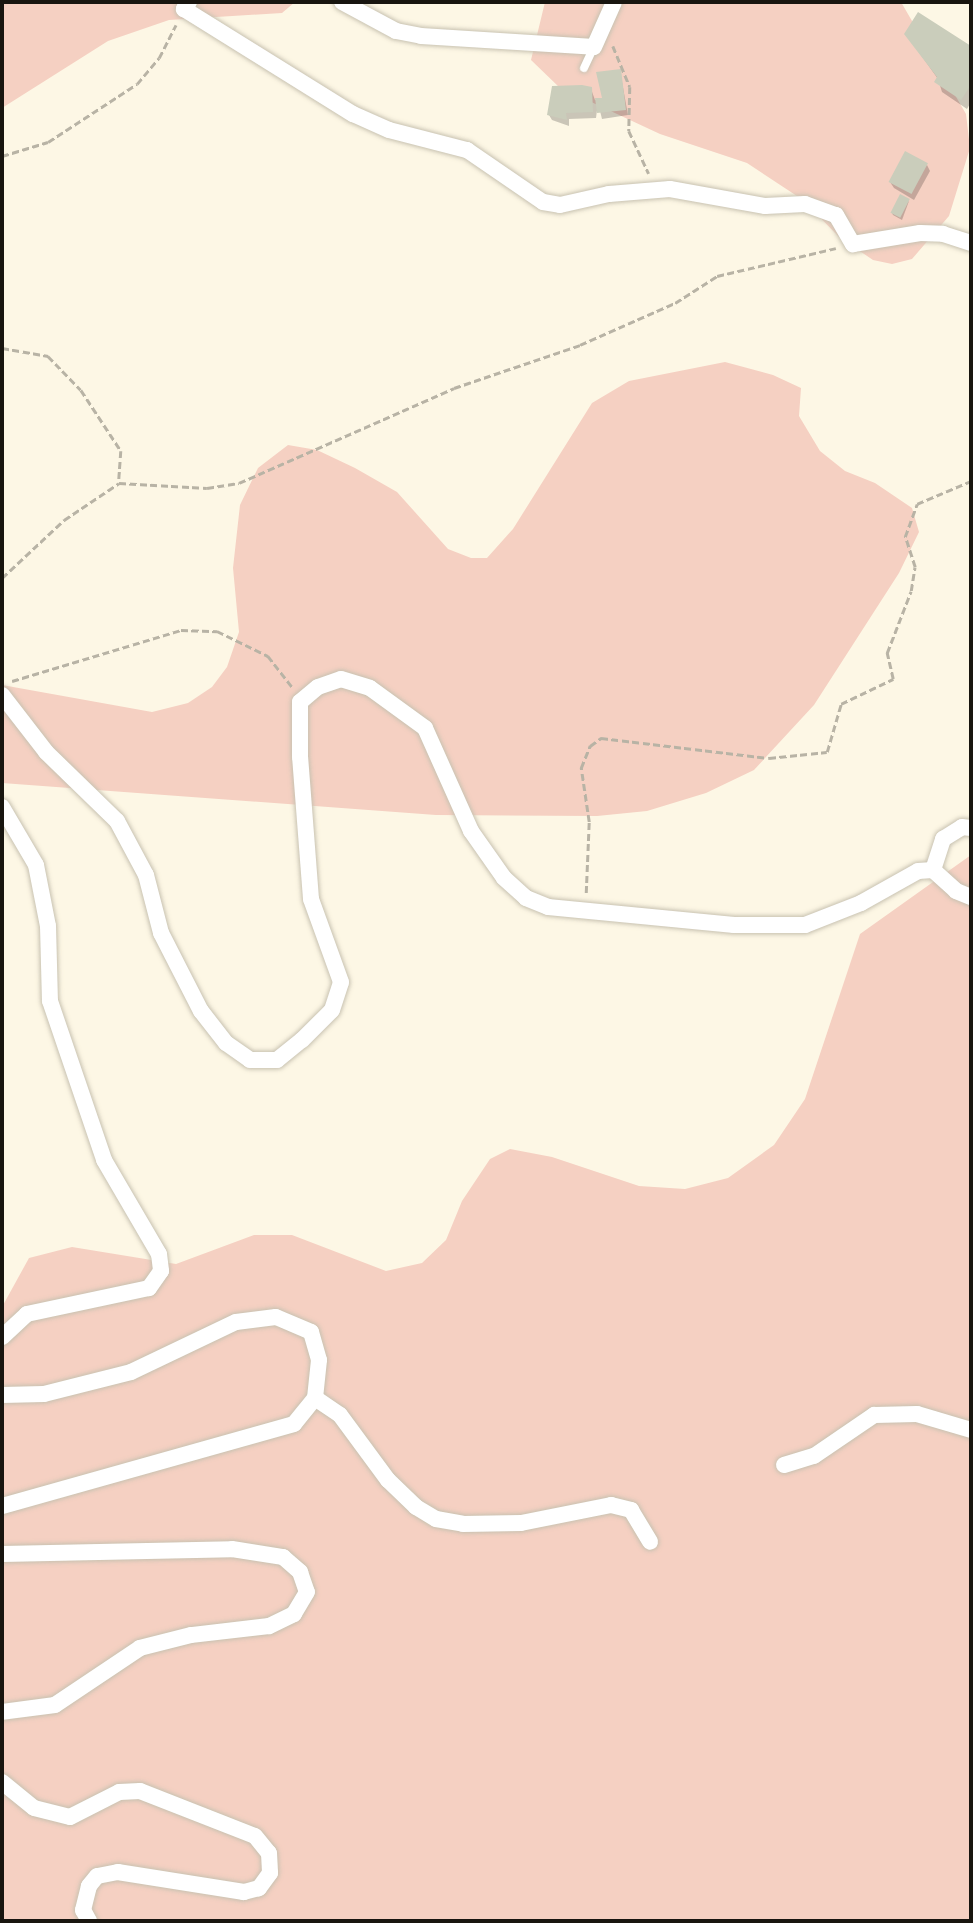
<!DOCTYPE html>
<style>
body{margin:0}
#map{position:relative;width:973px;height:1923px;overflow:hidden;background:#fdf7e5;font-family:"Times New Roman",serif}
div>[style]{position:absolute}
.green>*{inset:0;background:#f5d0c2}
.shadow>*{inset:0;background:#0003}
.building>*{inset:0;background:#cacdbb;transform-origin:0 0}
.path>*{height:2.5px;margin-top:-1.25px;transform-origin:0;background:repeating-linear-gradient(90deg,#b8b3a5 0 7px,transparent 0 10.5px)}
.roads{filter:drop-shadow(0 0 2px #c8c2b1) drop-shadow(0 0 2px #c8c2b1)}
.service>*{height:8px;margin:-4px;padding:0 4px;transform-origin:4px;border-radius:4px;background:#fff}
.minor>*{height:16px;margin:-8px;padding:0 8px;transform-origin:8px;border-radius:8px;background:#fff}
span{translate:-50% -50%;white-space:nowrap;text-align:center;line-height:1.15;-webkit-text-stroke:7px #fff;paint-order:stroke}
.frame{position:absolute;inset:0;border:4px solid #18150f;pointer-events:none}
</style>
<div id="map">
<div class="green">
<i style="clip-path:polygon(2px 2px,295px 2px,282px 13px,169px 20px,108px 41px,2px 108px)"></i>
<i style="clip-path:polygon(545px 2px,901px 2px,966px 114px,970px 148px,949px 216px,912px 259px,892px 264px,873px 260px,839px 237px,803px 200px,747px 163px,660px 134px,559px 87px,531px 60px)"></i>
<i style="clip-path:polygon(725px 362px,773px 375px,801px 388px,799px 416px,820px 451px,845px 471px,875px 483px,912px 508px,919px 532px,899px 573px,814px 705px,754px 770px,706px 793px,647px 811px,597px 816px,436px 815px,2px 783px,2px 685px,152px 712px,188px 703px,212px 687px,227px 667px,239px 632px,233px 568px,240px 505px,258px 468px,288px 445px,317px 450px,355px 468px,397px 492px,448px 549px,471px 558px,487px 558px,513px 529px,592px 403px,629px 381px)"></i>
<i style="clip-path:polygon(971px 855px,971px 1921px,2px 1921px,2px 1307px,29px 1258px,72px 1247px,176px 1264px,254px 1235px,292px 1235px,386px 1271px,422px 1263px,446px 1240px,462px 1201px,490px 1159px,510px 1149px,552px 1157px,639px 1186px,685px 1189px,728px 1178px,774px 1145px,805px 1099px,860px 934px)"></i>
</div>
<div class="shadow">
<i style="clip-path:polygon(919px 14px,971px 48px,971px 102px,967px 109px,942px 92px,938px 79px,906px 34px)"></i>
<i style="clip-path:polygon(620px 71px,628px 115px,602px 119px,598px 103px,596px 118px,569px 119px,569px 126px,552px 120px,549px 115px,591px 89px,595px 100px,605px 99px)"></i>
<i style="clip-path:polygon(927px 165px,930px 171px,914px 200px,894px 188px,890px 182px)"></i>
<i style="clip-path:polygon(909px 201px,902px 220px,893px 215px,892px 213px)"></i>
</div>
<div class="building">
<i style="clip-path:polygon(918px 12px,971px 46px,971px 85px,961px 100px,934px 82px,937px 77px,904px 34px)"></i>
<i style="clip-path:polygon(621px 69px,626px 110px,597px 113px,595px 98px,602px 98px,596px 72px)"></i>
<i style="clip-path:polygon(582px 85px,592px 87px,593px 112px,566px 113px,567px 120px,547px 115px,552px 86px)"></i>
<i style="left:905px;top:151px;width:26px;height:35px;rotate:28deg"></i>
<i style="left:900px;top:194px;width:11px;height:21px;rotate:27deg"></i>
</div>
<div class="path">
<i style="left:613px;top:46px;width:44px;rotate:67.5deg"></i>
<i style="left:630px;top:87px;width:44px;rotate:91.3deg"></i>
<i style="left:629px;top:131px;width:47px;rotate:65.1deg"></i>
<i style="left:2px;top:156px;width:48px;rotate:-16.9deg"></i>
<i style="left:48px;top:142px;width:106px;rotate:-33.1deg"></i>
<i style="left:137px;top:84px;width:34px;rotate:-50deg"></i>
<i style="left:159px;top:58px;width:37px;rotate:-63deg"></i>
<i style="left:2px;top:348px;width:47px;rotate:9.9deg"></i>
<i style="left:48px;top:356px;width:47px;rotate:45.9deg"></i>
<i style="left:81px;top:390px;width:73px;rotate:56.7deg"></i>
<i style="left:121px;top:451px;width:32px;rotate:94deg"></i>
<i style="left:119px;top:483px;width:88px;rotate:3.3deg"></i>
<i style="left:207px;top:488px;width:32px;rotate:-9deg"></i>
<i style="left:239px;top:483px;width:235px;rotate:-23.8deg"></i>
<i style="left:454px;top:388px;width:133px;rotate:-18.8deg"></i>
<i style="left:580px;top:345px;width:104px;rotate:-23.9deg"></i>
<i style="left:675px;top:303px;width:50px;rotate:-32.7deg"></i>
<i style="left:717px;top:276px;width:122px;rotate:-13.2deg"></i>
<i style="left:2px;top:578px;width:85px;rotate:-43.1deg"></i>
<i style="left:64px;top:520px;width:66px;rotate:-33.9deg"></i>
<i style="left:12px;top:681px;width:177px;rotate:-16.8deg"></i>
<i style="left:181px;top:630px;width:36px;rotate:2deg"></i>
<i style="left:217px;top:631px;width:57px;rotate:26.1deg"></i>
<i style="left:268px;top:656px;width:39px;rotate:52deg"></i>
<i style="left:586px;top:893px;width:71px;rotate:-87.6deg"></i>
<i style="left:589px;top:822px;width:55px;rotate:-98.4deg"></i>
<i style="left:581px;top:768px;width:24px;rotate:-68deg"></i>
<i style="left:590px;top:746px;width:14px;rotate:-36deg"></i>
<i style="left:601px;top:738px;width:169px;rotate:6.8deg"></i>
<i style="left:769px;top:758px;width:58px;rotate:-5.9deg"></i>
<i style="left:827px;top:752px;width:50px;rotate:-73.7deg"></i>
<i style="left:841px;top:704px;width:58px;rotate:-25.7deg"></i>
<i style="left:893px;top:679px;width:27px;rotate:-103deg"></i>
<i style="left:887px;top:653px;width:66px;rotate:-68.8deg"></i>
<i style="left:911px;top:591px;width:24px;rotate:-81deg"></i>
<i style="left:915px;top:567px;width:32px;rotate:-108deg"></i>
<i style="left:905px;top:537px;width:35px;rotate:-70deg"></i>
<i style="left:917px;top:504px;width:59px;rotate:-23.1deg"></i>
</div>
<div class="roads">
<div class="service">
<i style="left:584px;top:68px;width:23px;rotate:-65deg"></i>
</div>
<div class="minor">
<i style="left:189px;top:2px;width:9px;rotate:126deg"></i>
<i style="left:184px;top:9px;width:199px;rotate:31.9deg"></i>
<i style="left:353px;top:114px;width:39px;rotate:24deg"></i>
<i style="left:389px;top:130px;width:81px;rotate:14.4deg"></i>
<i style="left:467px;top:150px;width:92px;rotate:34.4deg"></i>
<i style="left:543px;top:202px;width:17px;rotate:10deg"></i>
<i style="left:560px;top:205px;width:50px;rotate:-12.7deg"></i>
<i style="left:609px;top:194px;width:61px;rotate:-4.7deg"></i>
<i style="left:670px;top:189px;width:97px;rotate:10.1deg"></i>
<i style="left:765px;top:206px;width:40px;rotate:-2.9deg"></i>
<i style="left:805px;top:204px;width:33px;rotate:20deg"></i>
<i style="left:836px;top:215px;width:34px;rotate:60deg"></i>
<i style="left:853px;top:244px;width:68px;rotate:-9.3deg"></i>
<i style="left:920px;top:233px;width:23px;rotate:2deg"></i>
<i style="left:943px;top:234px;width:29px;rotate:18deg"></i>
<i style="left:342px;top:2px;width:61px;rotate:28.2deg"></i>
<i style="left:396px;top:31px;width:25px;rotate:11deg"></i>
<i style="left:421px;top:36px;width:173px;rotate:3.6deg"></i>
<i style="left:594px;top:47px;width:49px;rotate:-66deg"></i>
<i style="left:2px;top:695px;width:72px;rotate:52.3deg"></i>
<i style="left:46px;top:752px;width:99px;rotate:44.2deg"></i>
<i style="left:117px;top:821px;width:61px;rotate:61.8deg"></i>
<i style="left:146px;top:875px;width:60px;rotate:75.5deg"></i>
<i style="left:161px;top:933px;width:88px;rotate:62.9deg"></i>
<i style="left:201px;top:1011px;width:41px;rotate:52deg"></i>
<i style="left:226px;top:1043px;width:29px;rotate:35deg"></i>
<i style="left:250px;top:1060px;width:27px"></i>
<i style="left:277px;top:1060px;width:32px;rotate:-39deg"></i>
<i style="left:302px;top:1040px;width:42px;rotate:-45deg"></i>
<i style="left:332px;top:1010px;width:29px;rotate:-72deg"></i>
<i style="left:341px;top:982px;width:88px;rotate:-109.9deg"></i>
<i style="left:311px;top:899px;width:142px;rotate:-94.4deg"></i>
<i style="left:300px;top:757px;width:55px;rotate:-90deg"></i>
<i style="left:300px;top:702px;width:23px;rotate:-40deg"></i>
<i style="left:318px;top:687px;width:24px;rotate:-19deg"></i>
<i style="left:341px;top:679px;width:30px;rotate:17deg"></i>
<i style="left:370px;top:688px;width:68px;rotate:36deg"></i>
<i style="left:425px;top:728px;width:113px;rotate:65.9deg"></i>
<i style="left:471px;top:831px;width:57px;rotate:54.9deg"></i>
<i style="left:504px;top:878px;width:30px;rotate:42deg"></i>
<i style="left:526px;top:898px;width:24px;rotate:22deg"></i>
<i style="left:548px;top:907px;width:187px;rotate:5.5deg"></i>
<i style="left:734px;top:925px;width:71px"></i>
<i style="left:805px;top:925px;width:60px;rotate:-21.4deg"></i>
<i style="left:861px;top:903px;width:65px;rotate:-29.3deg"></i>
<i style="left:918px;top:871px;width:15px;rotate:-4deg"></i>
<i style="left:933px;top:870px;width:31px;rotate:42deg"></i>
<i style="left:956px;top:891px;width:16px;rotate:22deg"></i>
<i style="left:2px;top:807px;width:67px;rotate:59.6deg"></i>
<i style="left:36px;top:865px;width:62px;rotate:78.9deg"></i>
<i style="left:48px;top:926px;width:75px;rotate:88.5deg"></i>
<i style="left:50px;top:1001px;width:168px;rotate:71.2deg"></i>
<i style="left:104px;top:1160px;width:109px;rotate:59.7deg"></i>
<i style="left:159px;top:1254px;width:17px;rotate:83deg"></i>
<i style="left:161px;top:1271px;width:21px;rotate:125deg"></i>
<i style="left:149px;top:1288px;width:125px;rotate:168deg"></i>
<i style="left:27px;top:1314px;width:34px;rotate:137deg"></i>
<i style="left:933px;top:870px;width:33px;rotate:-72deg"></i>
<i style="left:943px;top:839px;width:22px;rotate:-32deg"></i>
<i style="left:962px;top:827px;width:9px;rotate:6deg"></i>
<i style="left:2px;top:1395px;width:42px;rotate:-1.4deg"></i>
<i style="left:44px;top:1394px;width:90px;rotate:-14.2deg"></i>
<i style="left:131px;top:1372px;width:116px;rotate:-25.5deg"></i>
<i style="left:236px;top:1322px;width:40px;rotate:-7.1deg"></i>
<i style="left:276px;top:1317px;width:38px;rotate:23deg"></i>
<i style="left:311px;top:1332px;width:29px;rotate:74deg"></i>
<i style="left:319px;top:1360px;width:38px;rotate:96deg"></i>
<i style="left:315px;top:1398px;width:33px;rotate:129deg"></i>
<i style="left:294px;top:1424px;width:303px;rotate:164.3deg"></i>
<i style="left:315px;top:1398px;width:30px;rotate:34deg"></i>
<i style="left:340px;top:1415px;width:81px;rotate:53.6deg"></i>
<i style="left:388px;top:1480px;width:39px;rotate:44deg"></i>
<i style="left:416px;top:1507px;width:23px;rotate:31deg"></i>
<i style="left:436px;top:1519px;width:27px;rotate:10deg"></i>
<i style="left:463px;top:1524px;width:58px;rotate:-1deg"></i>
<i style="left:521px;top:1523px;width:92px;rotate:-11.3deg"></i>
<i style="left:611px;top:1505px;width:21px;rotate:14deg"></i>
<i style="left:631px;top:1510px;width:37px;rotate:59deg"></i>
<i style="left:784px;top:1465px;width:31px;rotate:-17deg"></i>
<i style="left:814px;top:1456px;width:73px;rotate:-34.3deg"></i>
<i style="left:874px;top:1415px;width:43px;rotate:-1.3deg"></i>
<i style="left:917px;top:1414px;width:56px;rotate:16.5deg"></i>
<i style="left:2px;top:1554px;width:230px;rotate:-1.2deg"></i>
<i style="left:232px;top:1549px;width:52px;rotate:8.9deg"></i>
<i style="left:283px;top:1557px;width:23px;rotate:41deg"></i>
<i style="left:300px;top:1572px;width:21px;rotate:71deg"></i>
<i style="left:307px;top:1592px;width:26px;rotate:121deg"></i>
<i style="left:294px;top:1614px;width:28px;rotate:154deg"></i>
<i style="left:269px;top:1626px;width:79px;rotate:173.4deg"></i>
<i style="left:191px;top:1635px;width:53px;rotate:165.7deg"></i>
<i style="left:140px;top:1648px;width:102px;rotate:146.2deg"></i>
<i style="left:55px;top:1705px;width:53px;rotate:172.5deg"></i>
<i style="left:2px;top:1782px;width:41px;rotate:39.1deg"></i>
<i style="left:34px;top:1808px;width:37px;rotate:14deg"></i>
<i style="left:70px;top:1817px;width:55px;rotate:-27deg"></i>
<i style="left:119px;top:1792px;width:21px;rotate:-3deg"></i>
<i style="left:140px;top:1791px;width:123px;rotate:21.4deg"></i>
<i style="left:255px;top:1836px;width:22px;rotate:51deg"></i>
<i style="left:269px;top:1853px;width:20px;rotate:87deg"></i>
<i style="left:270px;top:1873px;width:19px;rotate:126deg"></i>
<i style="left:259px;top:1888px;width:16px;rotate:165deg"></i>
<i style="left:244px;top:1892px;width:128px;rotate:-171deg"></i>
<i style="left:118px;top:1872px;width:21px;rotate:169deg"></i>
<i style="left:97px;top:1876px;width:13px;rotate:129deg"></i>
<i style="left:89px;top:1886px;width:25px;rotate:104deg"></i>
<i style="left:83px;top:1910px;width:13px;rotate:61deg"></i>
</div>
</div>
<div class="frame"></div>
</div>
